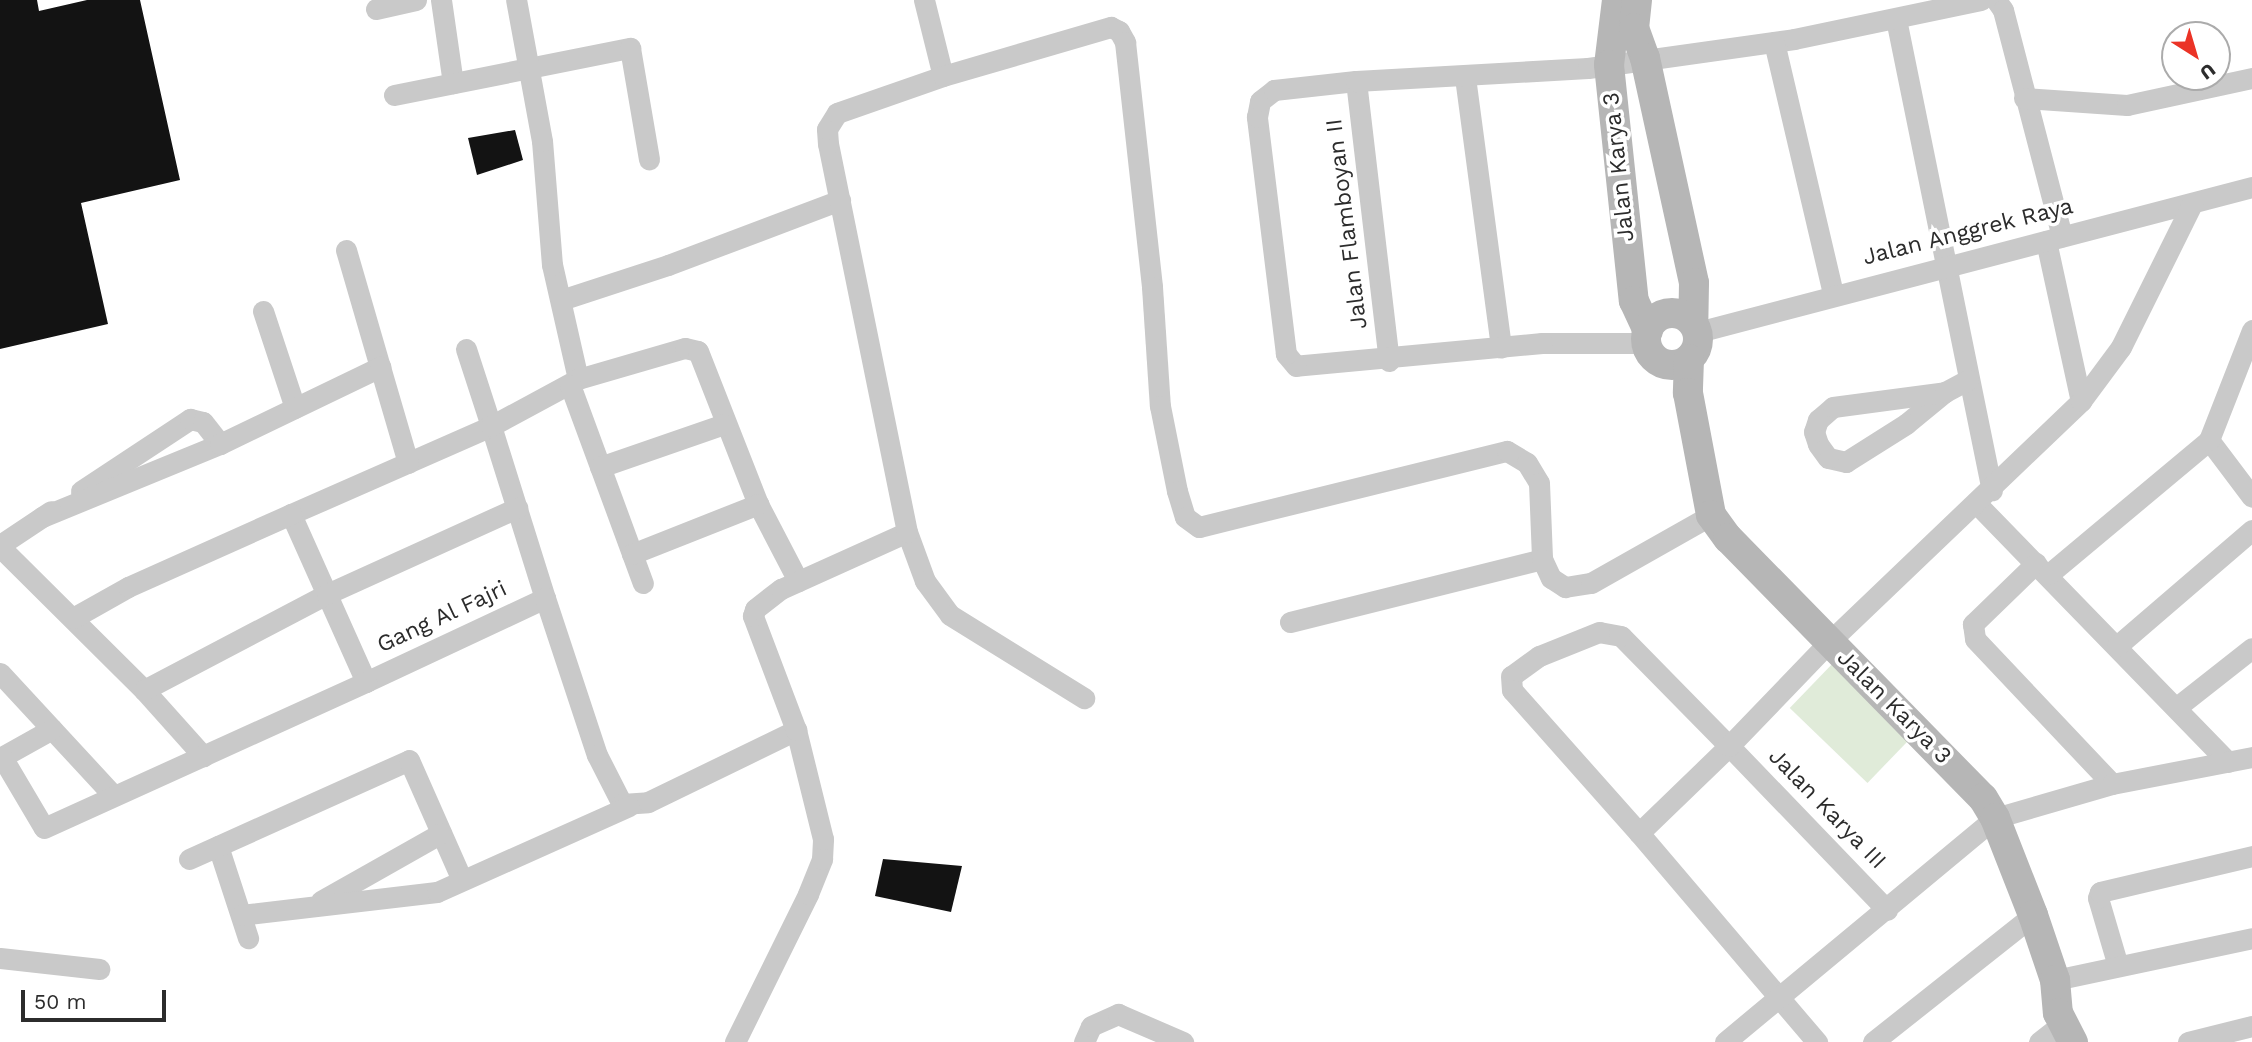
<!DOCTYPE html>
<style>
body{margin:0}
#map{position:relative;width:2252px;height:1042px;overflow:hidden;background:#fff;font-family:"Work Sans",sans-serif}
div>[style]{position:absolute}
.green>*{inset:0;background:#e0ebd9;transform-origin:0 0}
.building>*{inset:0;background:#131313}
.street>*{height:21px;margin:-10.5px;padding:0 10.5px;transform-origin:10.5px;border-radius:10.5px;background:#c9c9c9}
.secondary>*{height:30px;margin:-15px;padding:0 15px;transform-origin:15px;border-radius:15px;background:#b6b6b6}
.secondary>.ring{margin:-15px;padding:0;box-sizing:content-box;background:none;border:30px solid #b6b6b6;border-radius:50%}
span{translate:-50% -50%;white-space:nowrap;text-align:center;line-height:1.15;-webkit-text-stroke:7px #fff;paint-order:stroke}
.street-label{font-size:23px;color:#2c2c2c}
.north{position:absolute;left:2161px;top:21px;width:70px;height:70px;box-sizing:border-box;background:#fff;border:2px solid #ababab;border-radius:50%;rotate:143deg;font-size:19px;font-weight:700;line-height:28px;text-align:center;color:#2c2c2c}
.north::after{content:'';display:block;margin:auto;width:24px;height:32px;background:#eb3326;clip-path:polygon(50% 0,100% 100%,50% 72%,0 100%)}
.scale{position:absolute;left:21px;top:990px;width:145px;height:32px;box-sizing:border-box;border:4px solid #2c2c2c;border-top:0;padding-left:9px;font-size:21px;line-height:24px;white-space:nowrap;color:#2c2c2c;-webkit-text-stroke:5px #fff;paint-order:stroke}
</style>
<div id="map">
<div class="green">
<i style="left:1837px;top:659px;width:108px;height:68px;rotate:44deg"></i>
</div>
<div class="building">
<i style="clip-path:polygon(0 0,37px 0,39px 11px,87px 0,140px 0,180px 180px,81px 203px,108px 324px,0 349px)"></i>
<i style="clip-path:polygon(515px 130px,523px 160px,477px 175px,468px 138px)"></i>
<i style="clip-path:polygon(883px 859px,962px 866px,951px 912px,875px 896px)"></i>
</div>
<div class="street">
<i style="left:441px;top:0;width:84px;rotate:81.8deg"></i>
<i style="left:924px;top:0;width:78px;rotate:76deg"></i>
<i style="left:1996px;top:0;width:12px;rotate:55deg"></i>
<i style="left:2003px;top:10px;width:234px;rotate:75.4deg"></i>
<i style="left:376px;top:9px;width:41px;rotate:-12.7deg"></i>
<i style="left:1896px;top:19px;width:481px;rotate:78.5deg"></i>
<i style="left:1774px;top:42px;width:258px;rotate:76.8deg"></i>
<i style="left:1465px;top:77px;width:273px;rotate:82.4deg"></i>
<i style="left:1356px;top:81px;width:282px;rotate:83.3deg"></i>
<i style="left:394px;top:95px;width:241px;rotate:-11.3deg"></i>
<i style="left:630px;top:48px;width:113px;rotate:80.3deg"></i>
<i style="left:2024px;top:98px;width:103px;rotate:3.9deg"></i>
<i style="left:2127px;top:105px;width:128px;rotate:-12.2deg"></i>
<i style="left:2046px;top:241px;width:164px;rotate:77.7deg"></i>
<i style="left:346px;top:250px;width:122px;rotate:73.8deg"></i>
<i style="left:561px;top:300px;width:113px;rotate:-18.1deg"></i>
<i style="left:668px;top:265px;width:184px;rotate:-20.7deg"></i>
<i style="left:263px;top:311px;width:102px;rotate:71.7deg"></i>
<i style="left:1698px;top:332px;width:573px;rotate:-14.67deg"></i>
<i style="left:1647px;top:343px;width:105px;rotate:180deg"></i>
<i style="left:1542px;top:343px;width:247px;rotate:174.7deg"></i>
<i style="left:1296px;top:366px;width:16px;rotate:-130deg"></i>
<i style="left:1286px;top:354px;width:239px;rotate:-97deg"></i>
<i style="left:1257px;top:117px;width:16px;rotate:-79deg"></i>
<i style="left:1260px;top:101px;width:18px;rotate:-38deg"></i>
<i style="left:1274px;top:90px;width:82px;rotate:-6.3deg"></i>
<i style="left:1356px;top:81px;width:232px;rotate:-3.2deg"></i>
<i style="left:1588px;top:68px;width:208px;rotate:-8deg"></i>
<i style="left:1794px;top:39px;width:191px;rotate:-11.8deg"></i>
<i style="left:466px;top:349px;width:81px;rotate:72deg"></i>
<i style="left:491px;top:426px;width:180px;rotate:72.6deg"></i>
<i style="left:545px;top:598px;width:198px;rotate:154.9deg"></i>
<i style="left:366px;top:682px;width:184px;rotate:-114.1deg"></i>
<i style="left:291px;top:514px;width:219px;rotate:-23.7deg"></i>
<i style="left:491px;top:426px;width:99px;rotate:-28.4deg"></i>
<i style="left:578px;top:379px;width:117px;rotate:-102.8deg"></i>
<i style="left:552px;top:265px;width:124px;rotate:-94.6deg"></i>
<i style="left:542px;top:141px;width:143px;rotate:-100.4deg"></i>
<i style="left:578px;top:379px;width:111px;rotate:-16.2deg"></i>
<i style="left:685px;top:348px;width:13px;rotate:13deg"></i>
<i style="left:698px;top:351px;width:164px;rotate:68.6deg"></i>
<i style="left:758px;top:504px;width:87px;rotate:62.5deg"></i>
<i style="left:570px;top:385px;width:211px;rotate:69.8deg"></i>
<i style="left:1945px;top:392px;width:50px;rotate:140.6deg"></i>
<i style="left:1906px;top:424px;width:71px;rotate:147.7deg"></i>
<i style="left:1846px;top:462px;width:18px;rotate:-167deg"></i>
<i style="left:1828px;top:458px;width:17px;rotate:-126deg"></i>
<i style="left:1818px;top:444px;width:13px;rotate:-108deg"></i>
<i style="left:1814px;top:432px;width:13px;rotate:-72deg"></i>
<i style="left:1818px;top:420px;width:20px;rotate:-41deg"></i>
<i style="left:1833px;top:407px;width:113px;rotate:-7.6deg"></i>
<i style="left:1945px;top:392px;width:26px;rotate:-28deg"></i>
<i style="left:2209px;top:440px;width:71px;rotate:53deg"></i>
<i style="left:600px;top:467px;width:131px;rotate:-19.1deg"></i>
<i style="left:81px;top:491px;width:131px;rotate:-33.4deg"></i>
<i style="left:190px;top:419px;width:13px;rotate:13deg"></i>
<i style="left:203px;top:422px;width:28px;rotate:52deg"></i>
<i style="left:1977px;top:504px;width:360px;rotate:45.8deg"></i>
<i style="left:42px;top:517px;width:192px;rotate:-22.3deg"></i>
<i style="left:220px;top:444px;width:178px;rotate:-25.7deg"></i>
<i style="left:380px;top:367px;width:100px;rotate:73.7deg"></i>
<i style="left:907px;top:532px;width:52px;rotate:69.8deg"></i>
<i style="left:925px;top:581px;width:42px;rotate:53.7deg"></i>
<i style="left:950px;top:615px;width:158px;rotate:31.8deg"></i>
<i style="left:0;top:545px;width:61px;rotate:-33.7deg"></i>
<i style="left:0;top:547px;width:203px;rotate:44.8deg"></i>
<i style="left:144px;top:690px;width:89px;rotate:48.2deg"></i>
<i style="left:632px;top:554px;width:136px;rotate:-21.6deg"></i>
<i style="left:2036px;top:563px;width:88px;rotate:135.9deg"></i>
<i style="left:1973px;top:624px;width:15px;rotate:82deg"></i>
<i style="left:1975px;top:639px;width:199px;rotate:46.6deg"></i>
<i style="left:2049px;top:574px;width:209px;rotate:-39.9deg"></i>
<i style="left:2209px;top:440px;width:118px;rotate:-68.6deg"></i>
<i style="left:545px;top:598px;width:165px;rotate:71.7deg"></i>
<i style="left:597px;top:755px;width:55px;rotate:63deg"></i>
<i style="left:622px;top:804px;width:26px;rotate:-4deg"></i>
<i style="left:648px;top:802px;width:165px;rotate:-25.9deg"></i>
<i style="left:73px;top:618px;width:63px;rotate:-29.4deg"></i>
<i style="left:128px;top:587px;width:179px;rotate:-24.1deg"></i>
<i style="left:1290px;top:622px;width:260px;rotate:-14deg"></i>
<i style="left:2117px;top:646px;width:178px;rotate:-40.7deg"></i>
<i style="left:0;top:673px;width:166px;rotate:47.2deg"></i>
<i style="left:144px;top:690px;width:207px;rotate:-27.7deg"></i>
<i style="left:327px;top:594px;width:209px;rotate:-24.4deg"></i>
<i style="left:2177px;top:707px;width:95px;rotate:-38.2deg"></i>
<i style="left:52px;top:729px;width:57px;rotate:150.8deg"></i>
<i style="left:2px;top:757px;width:82px;rotate:59.4deg"></i>
<i style="left:44px;top:828px;width:354px;rotate:-24.4deg"></i>
<i style="left:1639px;top:833px;width:275px;rotate:49.6deg"></i>
<i style="left:218px;top:846px;width:97px;rotate:71.9deg"></i>
<i style="left:189px;top:859px;width:241px;rotate:-24.2deg"></i>
<i style="left:409px;top:760px;width:131px;rotate:66.2deg"></i>
<i style="left:321px;top:901px;width:138px;rotate:-29.5deg"></i>
<i style="left:1887px;top:910px;width:228px;rotate:-133.9deg"></i>
<i style="left:1729px;top:746px;width:154px;rotate:-134.5deg"></i>
<i style="left:1621px;top:636px;width:22px;rotate:-170deg"></i>
<i style="left:1599px;top:632px;width:65px;rotate:158.2deg"></i>
<i style="left:1539px;top:656px;width:34px;rotate:144deg"></i>
<i style="left:1511px;top:676px;width:14px;rotate:86deg"></i>
<i style="left:1512px;top:690px;width:191px;rotate:48.4deg"></i>
<i style="left:1639px;top:833px;width:125px;rotate:-44deg"></i>
<i style="left:1729px;top:746px;width:144px;rotate:-46.1deg"></i>
<i style="left:1829px;top:642px;width:349px;rotate:-43.7deg"></i>
<i style="left:2081px;top:401px;width:67px;rotate:-53.5deg"></i>
<i style="left:2121px;top:347px;width:160px;rotate:-63.6deg"></i>
<i style="left:241px;top:915px;width:197px;rotate:-6.7deg"></i>
<i style="left:437px;top:892px;width:210px;rotate:-24.1deg"></i>
<i style="left:0;top:958px;width:100px;rotate:6.3deg"></i>
<i style="left:2118px;top:966px;width:71px;rotate:-106.4deg"></i>
<i style="left:2098px;top:898px;width:6px;rotate:-72deg"></i>
<i style="left:2100px;top:892px;width:156px;rotate:-13.3deg"></i>
<i style="left:2055px;top:980px;width:201px;rotate:-12deg"></i>
<i style="left:735px;top:1042px;width:165px;rotate:-63.7deg"></i>
<i style="left:808px;top:894px;width:38px;rotate:-68deg"></i>
<i style="left:822px;top:859px;width:20px;rotate:-87deg"></i>
<i style="left:823px;top:839px;width:112px;rotate:-103.9deg"></i>
<i style="left:796px;top:730px;width:122px;rotate:-110.7deg"></i>
<i style="left:753px;top:616px;width:7px;rotate:-74deg"></i>
<i style="left:755px;top:609px;width:33px;rotate:-38deg"></i>
<i style="left:781px;top:589px;width:138px;rotate:-24.3deg"></i>
<i style="left:907px;top:532px;width:396px;rotate:-101.5deg"></i>
<i style="left:828px;top:144px;width:15px;rotate:-94deg"></i>
<i style="left:827px;top:129px;width:19px;rotate:-58deg"></i>
<i style="left:837px;top:113px;width:112px;rotate:-19.2deg"></i>
<i style="left:943px;top:76px;width:175px;rotate:-16.3deg"></i>
<i style="left:1111px;top:27px;width:9px;rotate:27deg"></i>
<i style="left:1119px;top:31px;width:13px;rotate:61deg"></i>
<i style="left:1125px;top:42px;width:246px;rotate:83.7deg"></i>
<i style="left:1152px;top:287px;width:119px;rotate:86.2deg"></i>
<i style="left:1160px;top:406px;width:87px;rotate:78.7deg"></i>
<i style="left:1177px;top:491px;width:27px;rotate:73deg"></i>
<i style="left:1185px;top:517px;width:17px;rotate:36deg"></i>
<i style="left:1199px;top:527px;width:317px;rotate:-13.9deg"></i>
<i style="left:1507px;top:451px;width:23px;rotate:31deg"></i>
<i style="left:1527px;top:463px;width:23px;rotate:59deg"></i>
<i style="left:1539px;top:483px;width:76px;rotate:87.7deg"></i>
<i style="left:1542px;top:559px;width:21px;rotate:65deg"></i>
<i style="left:1551px;top:578px;width:17px;rotate:33deg"></i>
<i style="left:1565px;top:587px;width:26px;rotate:-9deg"></i>
<i style="left:1591px;top:583px;width:138px;rotate:-29.5deg"></i>
<i style="left:1084px;top:1042px;width:17px;rotate:-66deg"></i>
<i style="left:1091px;top:1026px;width:30px;rotate:-24deg"></i>
<i style="left:1118px;top:1014px;width:71px;rotate:23.3deg"></i>
<i style="left:1725px;top:1042px;width:351px;rotate:-39.7deg"></i>
<i style="left:1995px;top:818px;width:122px;rotate:-16.2deg"></i>
<i style="left:2112px;top:784px;width:143px;rotate:-10.9deg"></i>
<i style="left:1873px;top:1042px;width:204px;rotate:-38.4deg"></i>
<i style="left:2039px;top:1042px;width:31px;rotate:-38deg"></i>
<i style="left:2188px;top:1042px;width:66px;rotate:-14deg"></i>
</div>
<div class="secondary">
<i style="left:1617px;top:0;width:65px;rotate:97deg"></i>
<i style="left:1609px;top:65px;width:237px;rotate:84deg"></i>
<i style="left:1634px;top:301px;width:33px;rotate:65deg"></i>
<i style="left:1637px;top:0;width:28px;rotate:96deg"></i>
<i style="left:1634px;top:28px;width:32px;rotate:70deg"></i>
<i style="left:1645px;top:58px;width:230px;rotate:77.7deg"></i>
<i style="left:1694px;top:283px;width:39px;rotate:91deg"></i>
<i class="ring" style="left:1646px;top:313px;width:22px;height:22px"></i>
<i style="left:1689px;top:359px;width:34px;rotate:92deg"></i>
<i style="left:1688px;top:393px;width:124px;rotate:79.3deg"></i>
<i style="left:1711px;top:515px;width:29px;rotate:54deg"></i>
<i style="left:1728px;top:538px;width:364px;rotate:45.6deg"></i>
<i style="left:1983px;top:798px;width:23px;rotate:59deg"></i>
<i style="left:1995px;top:818px;width:104px;rotate:68.6deg"></i>
<i style="left:2033px;top:915px;width:69px;rotate:71.3deg"></i>
<i style="left:2055px;top:980px;width:33px;rotate:85deg"></i>
<i style="left:2058px;top:1013px;width:33px;rotate:63deg"></i>
</div>
<div class="street-label">
<span style="left:1619px;top:167px;rotate:-96deg">Jalan Karya 3</span>
<span style="left:1347px;top:224px;rotate:-97deg">Jalan Flamboyan II</span>
<span style="left:1968px;top:232px;rotate:-14deg">Jalan Anggrek Raya</span>
<span style="left:442px;top:617px;rotate:-25deg">Gang Al Fajri</span>
<span style="left:1894px;top:707px;rotate:45deg">Jalan Karya 3</span>
<span style="left:1827px;top:809px;rotate:46deg">Jalan Karya III</span>
</div>
<div class="north">U</div>
<div class="scale">50 m</div>
</div>
